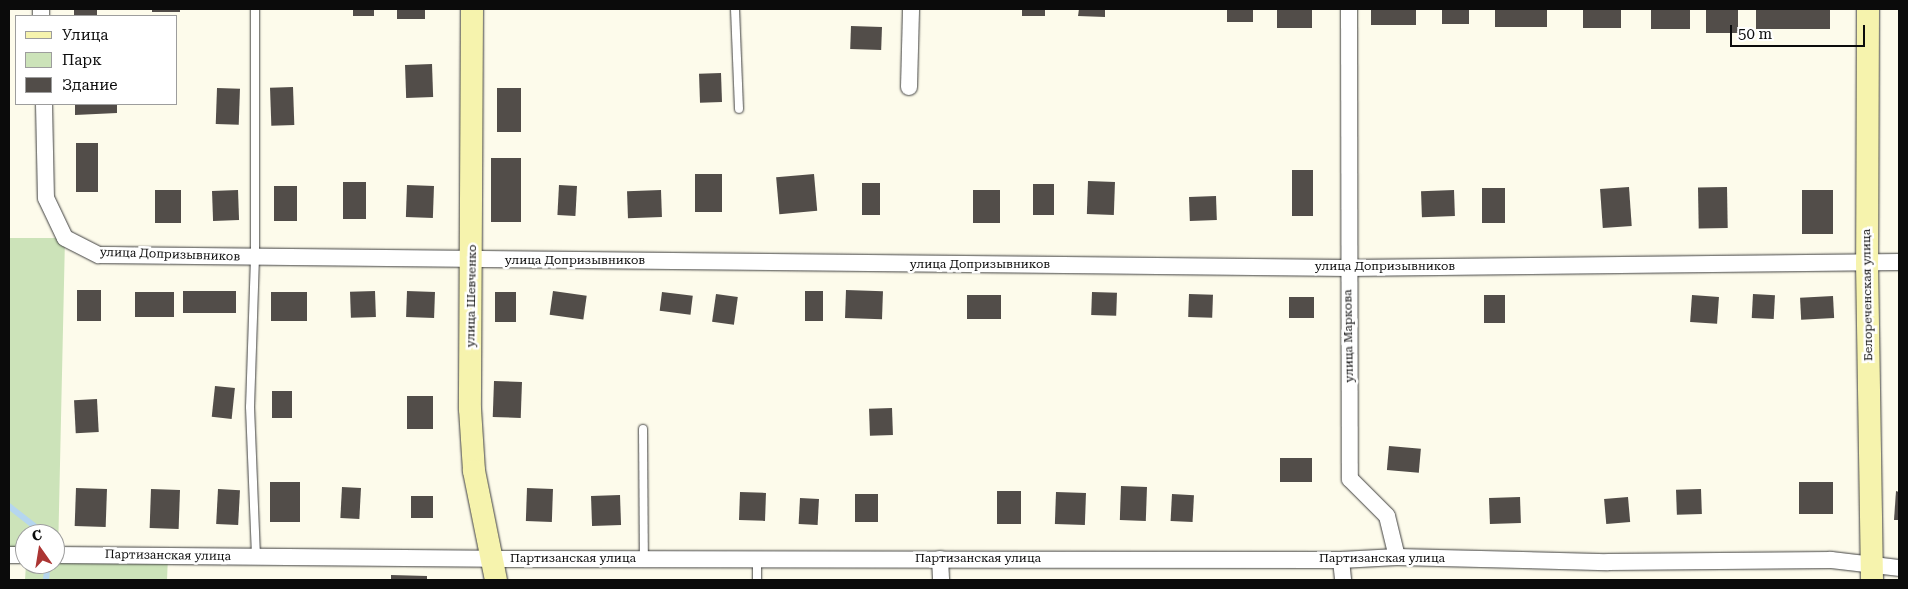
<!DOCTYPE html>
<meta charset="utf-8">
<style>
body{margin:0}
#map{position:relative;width:1908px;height:589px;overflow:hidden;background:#fdfbeb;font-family:"Roboto Serif",serif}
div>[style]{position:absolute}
.green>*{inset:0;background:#cce3b9}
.stream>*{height:5.5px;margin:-2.75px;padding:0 2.75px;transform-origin:2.75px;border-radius:2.75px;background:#b5d6ef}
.building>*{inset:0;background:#524d49;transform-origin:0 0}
.roads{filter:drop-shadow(0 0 1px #3e3e3e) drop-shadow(0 0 1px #3e3e3e)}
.lane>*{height:8px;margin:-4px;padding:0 4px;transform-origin:4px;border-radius:4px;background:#fff}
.street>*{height:16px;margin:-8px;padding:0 8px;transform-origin:8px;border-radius:8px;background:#fff}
.secondary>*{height:22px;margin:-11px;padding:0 11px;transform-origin:11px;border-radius:11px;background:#f6f3ad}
span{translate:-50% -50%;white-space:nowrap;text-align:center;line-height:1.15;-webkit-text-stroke:5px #fff;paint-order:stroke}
.street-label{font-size:12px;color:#0b0b0b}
.frame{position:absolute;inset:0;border:10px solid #0b0b0b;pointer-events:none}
.legend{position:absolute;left:15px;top:15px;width:162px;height:90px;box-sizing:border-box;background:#fff;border:1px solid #9d9d9d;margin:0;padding:6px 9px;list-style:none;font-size:15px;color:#0b0b0b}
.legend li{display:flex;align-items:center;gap:10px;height:25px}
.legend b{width:25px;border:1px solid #9d9d9d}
.north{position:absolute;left:15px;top:524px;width:50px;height:50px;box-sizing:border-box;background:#fff;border:1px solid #9d9d9d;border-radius:50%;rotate:347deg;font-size:14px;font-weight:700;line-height:20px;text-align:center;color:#0b0b0b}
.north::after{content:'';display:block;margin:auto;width:18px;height:22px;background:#ab3533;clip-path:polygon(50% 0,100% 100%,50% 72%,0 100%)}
.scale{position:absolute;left:1730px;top:25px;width:135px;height:22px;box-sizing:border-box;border:2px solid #0b0b0b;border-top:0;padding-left:6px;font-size:15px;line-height:18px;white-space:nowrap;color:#0b0b0b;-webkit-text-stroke:4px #fff;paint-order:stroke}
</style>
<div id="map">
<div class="green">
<i style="clip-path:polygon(9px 238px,65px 238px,58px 555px,168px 556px,167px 580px,25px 580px,26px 564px,55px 564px,55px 534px,25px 534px,25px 555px,9px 555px)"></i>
</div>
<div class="stream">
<i style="left:9px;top:506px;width:46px;rotate:37.9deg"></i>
<i style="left:46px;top:580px;width:10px;rotate:-84deg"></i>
</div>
<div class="building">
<i style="left:74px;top:9px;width:23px;height:7px"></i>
<i style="left:152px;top:9px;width:28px;height:3px"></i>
<i style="left:353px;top:9px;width:21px;height:7px"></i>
<i style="left:397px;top:9px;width:28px;height:10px"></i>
<i style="left:1022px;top:9px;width:23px;height:7px"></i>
<i style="clip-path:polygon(1079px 9px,1105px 9px,1105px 17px,1078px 16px)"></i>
<i style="left:1227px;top:9px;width:26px;height:13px"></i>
<i style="left:1277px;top:9px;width:35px;height:19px"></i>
<i style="left:1371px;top:9px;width:45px;height:16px"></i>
<i style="left:1442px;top:9px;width:27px;height:15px"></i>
<i style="left:1495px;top:9px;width:52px;height:18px"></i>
<i style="left:1583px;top:9px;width:38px;height:19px"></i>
<i style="left:1651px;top:9px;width:39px;height:20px"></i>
<i style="left:1706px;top:9px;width:32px;height:24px"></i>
<i style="left:1756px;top:9px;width:74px;height:20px"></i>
<i style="left:851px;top:26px;width:31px;height:23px;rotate:2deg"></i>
<i style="left:432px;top:64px;width:33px;height:27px;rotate:88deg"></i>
<i style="left:721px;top:73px;width:29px;height:22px;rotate:88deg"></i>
<i style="left:293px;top:87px;width:38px;height:23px;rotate:88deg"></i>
<i style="left:217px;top:88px;width:23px;height:36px;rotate:2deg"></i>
<i style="left:497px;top:88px;width:24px;height:44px"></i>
<i style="clip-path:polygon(75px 104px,117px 104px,117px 113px,75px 115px)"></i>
<i style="left:76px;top:143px;width:22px;height:49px"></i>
<i style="left:491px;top:158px;width:30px;height:64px"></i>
<i style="left:1292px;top:170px;width:21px;height:46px"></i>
<i style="left:695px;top:174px;width:27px;height:38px"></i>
<i style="left:814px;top:174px;width:37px;height:38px;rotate:85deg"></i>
<i style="left:1088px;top:181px;width:27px;height:33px;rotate:2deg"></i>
<i style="left:343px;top:182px;width:23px;height:37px"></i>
<i style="left:862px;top:183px;width:18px;height:32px"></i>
<i style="left:1033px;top:184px;width:21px;height:31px"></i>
<i style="left:407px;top:185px;width:27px;height:32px;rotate:2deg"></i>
<i style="left:559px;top:185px;width:18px;height:30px;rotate:3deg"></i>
<i style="left:274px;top:186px;width:23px;height:35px"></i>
<i style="left:1629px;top:187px;width:39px;height:29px;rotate:86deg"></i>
<i style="left:1727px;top:187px;width:41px;height:29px;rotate:89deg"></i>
<i style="left:1482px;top:188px;width:23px;height:35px"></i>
<i style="left:155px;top:190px;width:26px;height:33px"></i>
<i style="left:238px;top:190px;width:30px;height:26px;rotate:88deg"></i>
<i style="left:661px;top:190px;width:27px;height:34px;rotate:88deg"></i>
<i style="left:973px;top:190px;width:27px;height:33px"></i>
<i style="left:1454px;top:190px;width:26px;height:33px;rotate:88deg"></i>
<i style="left:1802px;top:190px;width:31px;height:44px"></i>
<i style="left:1216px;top:196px;width:24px;height:27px;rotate:88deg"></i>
<i style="left:77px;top:290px;width:24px;height:31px"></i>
<i style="left:846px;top:290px;width:37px;height:28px;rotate:2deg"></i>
<i style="left:183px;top:291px;width:53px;height:22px"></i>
<i style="left:375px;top:291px;width:26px;height:25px;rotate:88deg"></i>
<i style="left:407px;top:291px;width:28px;height:26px;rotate:2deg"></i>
<i style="left:553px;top:291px;width:34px;height:24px;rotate:8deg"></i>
<i style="left:805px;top:291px;width:18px;height:30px"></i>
<i style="left:135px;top:292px;width:39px;height:25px"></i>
<i style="left:271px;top:292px;width:36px;height:29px"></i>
<i style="left:495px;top:292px;width:21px;height:30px"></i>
<i style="left:662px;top:292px;width:31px;height:19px;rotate:7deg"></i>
<i style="left:1092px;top:292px;width:25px;height:23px;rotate:2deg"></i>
<i style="left:716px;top:294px;width:22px;height:28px;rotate:8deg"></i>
<i style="left:1189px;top:294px;width:24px;height:23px;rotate:2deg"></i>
<i style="left:1753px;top:294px;width:22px;height:24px;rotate:3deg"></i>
<i style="left:967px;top:295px;width:34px;height:24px"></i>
<i style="left:1484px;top:295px;width:21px;height:28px"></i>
<i style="left:1692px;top:295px;width:27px;height:27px;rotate:4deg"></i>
<i style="left:1833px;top:296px;width:22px;height:33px;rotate:87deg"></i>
<i style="left:1289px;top:297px;width:25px;height:21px"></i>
<i style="left:494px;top:381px;width:28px;height:36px;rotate:2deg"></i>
<i style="left:215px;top:386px;width:20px;height:31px;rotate:6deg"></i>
<i style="left:272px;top:391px;width:20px;height:27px"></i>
<i style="left:407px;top:396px;width:26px;height:33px"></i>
<i style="left:97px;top:399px;width:33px;height:23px;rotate:87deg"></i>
<i style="left:892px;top:408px;width:27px;height:23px;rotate:88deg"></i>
<i style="left:1389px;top:446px;width:32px;height:24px;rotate:5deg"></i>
<i style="left:1280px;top:458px;width:32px;height:24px"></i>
<i style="left:270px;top:482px;width:30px;height:40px"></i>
<i style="left:1799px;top:482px;width:34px;height:32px"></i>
<i style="left:1121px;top:486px;width:26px;height:34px;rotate:2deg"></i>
<i style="left:342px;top:487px;width:19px;height:31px;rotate:3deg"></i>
<i style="left:76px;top:488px;width:31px;height:38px;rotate:2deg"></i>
<i style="left:527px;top:488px;width:26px;height:33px;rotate:2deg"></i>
<i style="left:151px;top:489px;width:29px;height:39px;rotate:2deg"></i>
<i style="left:218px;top:489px;width:22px;height:35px;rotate:3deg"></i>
<i style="left:1701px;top:489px;width:25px;height:25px;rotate:88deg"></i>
<i style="left:997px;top:491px;width:24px;height:33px"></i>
<i style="clip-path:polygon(1896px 491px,1899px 492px,1899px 520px,1894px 520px)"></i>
<i style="left:740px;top:492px;width:26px;height:28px;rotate:2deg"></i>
<i style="left:1056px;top:492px;width:30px;height:32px;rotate:2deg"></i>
<i style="left:855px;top:494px;width:23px;height:28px"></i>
<i style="left:1172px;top:494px;width:22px;height:27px;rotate:3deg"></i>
<i style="left:620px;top:495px;width:30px;height:29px;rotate:88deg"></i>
<i style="left:411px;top:496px;width:22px;height:22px"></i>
<i style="left:1520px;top:497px;width:26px;height:31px;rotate:88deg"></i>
<i style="left:1628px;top:497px;width:25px;height:24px;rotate:85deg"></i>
<i style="left:800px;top:498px;width:19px;height:26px;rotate:3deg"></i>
<i style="clip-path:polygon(391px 575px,427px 576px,427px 580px,391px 580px)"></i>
</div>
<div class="roads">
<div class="lane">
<i style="left:255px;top:9px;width:248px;rotate:90deg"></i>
<i style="left:255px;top:257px;width:150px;rotate:91.9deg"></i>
<i style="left:250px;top:407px;width:150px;rotate:87.7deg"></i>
<i style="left:735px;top:9px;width:100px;rotate:87.7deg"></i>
<i style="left:643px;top:429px;width:130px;rotate:89.6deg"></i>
<i style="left:757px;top:580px;width:21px;rotate:-90deg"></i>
</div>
<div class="street">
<i style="left:41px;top:9px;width:7px;rotate:90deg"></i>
<i style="left:1349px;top:9px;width:470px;rotate:89.9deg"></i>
<i style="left:1350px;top:479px;width:52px;rotate:45deg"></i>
<i style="left:1387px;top:516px;width:42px;rotate:76.3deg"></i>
<i style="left:909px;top:87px;width:78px;rotate:-88.5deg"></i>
<i style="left:44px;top:104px;width:94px;rotate:88.8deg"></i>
<i style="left:46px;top:198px;width:44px;rotate:64.6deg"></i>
<i style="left:65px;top:238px;width:38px;rotate:27deg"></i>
<i style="left:99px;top:255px;width:1249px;rotate:0.6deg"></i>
<i style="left:1348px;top:268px;width:551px;rotate:-0.62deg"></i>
<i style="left:9px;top:555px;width:16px"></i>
<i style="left:55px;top:555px;width:436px;rotate:0.5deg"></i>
<i style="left:491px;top:559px;width:850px;rotate:0.07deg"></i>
<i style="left:1341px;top:560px;width:56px;rotate:-3.1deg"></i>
<i style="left:1397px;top:557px;width:211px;rotate:1.4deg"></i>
<i style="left:1608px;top:562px;width:223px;rotate:-0.5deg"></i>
<i style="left:1831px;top:560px;width:68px;rotate:6.7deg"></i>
<i style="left:940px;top:559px;width:21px;rotate:87deg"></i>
<i style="left:1341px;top:560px;width:20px;rotate:84deg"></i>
</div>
<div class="secondary">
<i style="left:472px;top:9px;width:400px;rotate:90.3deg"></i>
<i style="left:470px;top:409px;width:62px;rotate:86.3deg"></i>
<i style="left:474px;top:471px;width:111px;rotate:78.6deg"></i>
<i style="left:1868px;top:9px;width:253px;rotate:90.2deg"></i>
<i style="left:1867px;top:262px;width:318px;rotate:89.1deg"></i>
</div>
</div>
<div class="street-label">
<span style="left:170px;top:255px;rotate:2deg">улица Допризывников</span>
<span style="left:575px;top:261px">улица Допризывников</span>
<span style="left:980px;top:265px">улица Допризывников</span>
<span style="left:1385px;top:267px">улица Допризывников</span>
<span style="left:1868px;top:295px;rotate:-91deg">Белореченская улица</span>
<span style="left:472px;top:296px;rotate:-89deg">улица Шевченко</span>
<span style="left:1349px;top:336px;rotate:-91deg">улица Маркова</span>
<span style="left:168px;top:556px;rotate:1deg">Партизанская улица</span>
<span style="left:573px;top:559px">Партизанская улица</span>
<span style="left:978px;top:559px">Партизанская улица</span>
<span style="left:1382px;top:559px">Партизанская улица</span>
</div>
<div class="frame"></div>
<ul class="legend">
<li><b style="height:6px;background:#f6f3ad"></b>Улица</li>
<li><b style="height:14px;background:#cce3b9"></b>Парк</li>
<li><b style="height:14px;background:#524d49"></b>Здание</li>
</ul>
<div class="north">С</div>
<div class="scale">50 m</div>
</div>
